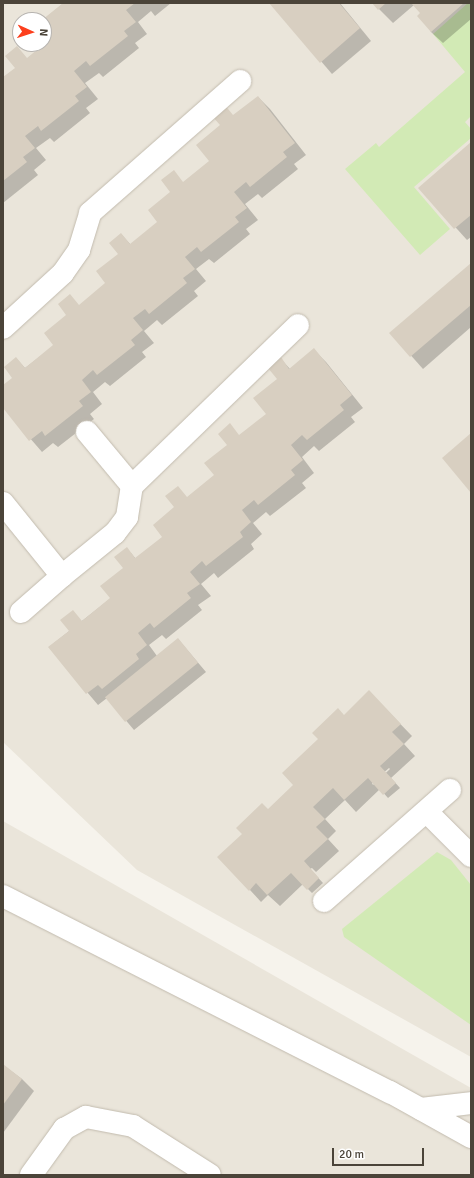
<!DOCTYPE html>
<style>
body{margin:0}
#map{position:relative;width:474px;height:1178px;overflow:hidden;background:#f6f3ec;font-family:Signika,sans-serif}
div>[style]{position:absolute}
.residential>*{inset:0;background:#eae5da}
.green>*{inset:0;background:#d2eab5}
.shadow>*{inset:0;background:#0003}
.building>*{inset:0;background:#d8cfc1;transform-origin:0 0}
.roads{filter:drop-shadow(0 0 1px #c2bbae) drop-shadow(0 0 1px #c2bbae)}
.minor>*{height:22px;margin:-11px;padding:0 11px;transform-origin:11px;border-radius:11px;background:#fff}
span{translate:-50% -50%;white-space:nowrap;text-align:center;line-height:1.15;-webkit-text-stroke:3px #fff;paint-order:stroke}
.frame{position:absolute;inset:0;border:4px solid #4b4439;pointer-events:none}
.north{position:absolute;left:12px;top:12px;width:40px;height:40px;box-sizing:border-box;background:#fff;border:1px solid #b7b4b0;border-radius:50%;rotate:93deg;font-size:11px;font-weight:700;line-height:16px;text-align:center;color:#4b4439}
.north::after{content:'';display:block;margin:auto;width:14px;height:18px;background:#fc3f1d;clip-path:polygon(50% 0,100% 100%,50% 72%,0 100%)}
.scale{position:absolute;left:332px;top:1148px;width:92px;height:18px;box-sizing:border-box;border:2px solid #4b4439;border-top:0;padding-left:5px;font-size:12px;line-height:14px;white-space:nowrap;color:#4b4439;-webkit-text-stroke:3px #fff;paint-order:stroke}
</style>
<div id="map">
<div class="residential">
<i style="clip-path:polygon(evenodd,3px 3px,471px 3px,471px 1057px,137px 870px,3px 742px,3px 3px,20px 20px,44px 20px,44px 44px,20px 44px,20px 20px)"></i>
<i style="clip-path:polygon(3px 821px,471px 1088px,471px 1175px,3px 1175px)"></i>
</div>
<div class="green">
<i style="clip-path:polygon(468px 3px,471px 3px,471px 116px,465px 122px,471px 129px,471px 138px,414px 187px,450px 229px,420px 255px,345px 169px,376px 143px,379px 147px,465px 72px,433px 34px)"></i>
<i style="clip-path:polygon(437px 852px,451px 860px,471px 885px,471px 1025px,344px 937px,342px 929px)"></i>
</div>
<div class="shadow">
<i style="clip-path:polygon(64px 3px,171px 3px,155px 16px,151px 11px,138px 22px,147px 34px,135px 43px,139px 48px,103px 77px,99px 73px,85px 83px,98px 99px,86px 108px,90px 113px,54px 142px,50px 138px,36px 148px,46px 160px,34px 170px,38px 175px,3px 203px,3px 78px,16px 68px,17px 47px,27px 59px,51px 40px,44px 31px,43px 20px)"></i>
<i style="clip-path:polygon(271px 3px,340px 3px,371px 41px,332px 74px)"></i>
<i style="clip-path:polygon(373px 3px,471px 3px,471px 19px,443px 43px,431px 32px,421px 13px,414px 5px,393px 23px)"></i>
<i style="clip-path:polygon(258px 97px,270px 109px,306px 155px,294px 164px,298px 169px,262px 198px,258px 194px,245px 204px,258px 220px,246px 229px,250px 234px,214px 263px,209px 259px,196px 269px,206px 281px,194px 291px,198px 296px,162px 325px,157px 320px,144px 331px,154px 343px,142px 352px,146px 357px,110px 386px,105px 382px,93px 392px,102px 404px,90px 414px,94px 419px,58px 447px,53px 443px,42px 452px,3px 407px,3px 387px,14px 378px,16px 358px,25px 368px,55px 345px,79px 306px,107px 284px,119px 254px,121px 234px,131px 245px,159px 222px,183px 183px,211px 161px,234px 116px)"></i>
<i style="clip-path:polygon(471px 144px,471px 237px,467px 240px,420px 188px)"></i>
<i style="clip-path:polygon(471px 264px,471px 327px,423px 369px,391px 333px)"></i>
<i style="clip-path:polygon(314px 350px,326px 362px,363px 408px,351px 417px,355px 422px,319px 451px,314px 446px,302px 457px,314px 473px,302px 483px,306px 488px,270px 516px,266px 512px,253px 523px,262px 534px,251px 544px,254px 549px,218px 578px,214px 573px,201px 584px,211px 596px,198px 605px,202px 610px,166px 639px,162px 635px,149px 645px,157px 656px,178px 639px,206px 672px,134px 730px,107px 698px,98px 705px,49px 647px,111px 598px,131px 553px,136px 559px,163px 537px,187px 498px,215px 475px,240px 436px,267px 414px,278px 379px,281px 359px,290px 369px)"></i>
<i style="clip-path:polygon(evenodd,381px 704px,412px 736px,404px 744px,415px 756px,391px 778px,400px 788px,388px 798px,380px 789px,356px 812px,345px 800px,325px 819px,336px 831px,328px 839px,339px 851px,316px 872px,312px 868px,310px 869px,323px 883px,312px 893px,303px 884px,280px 906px,268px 895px,261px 902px,250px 890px,268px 810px,295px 785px,344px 716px,381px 704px,389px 768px,390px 769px,373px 785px,372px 783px,389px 768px)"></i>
<i style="clip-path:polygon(3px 1065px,22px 1079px,34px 1091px,3px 1133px)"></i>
</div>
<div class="building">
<i style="clip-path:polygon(63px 3px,135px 3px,126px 10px,136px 22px,124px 31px,128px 36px,90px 66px,86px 61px,74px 71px,87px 87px,75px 96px,79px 101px,41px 131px,38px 126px,25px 136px,35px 148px,23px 157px,27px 162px,3px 181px,3px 77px,15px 68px,5px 56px,17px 46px,27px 58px,49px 40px,44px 33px,44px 20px,42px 20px)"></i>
<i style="clip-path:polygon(269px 3px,339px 3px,360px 28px,320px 63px)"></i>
<i style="clip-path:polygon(372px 3px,386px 3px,378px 10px)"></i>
<i style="clip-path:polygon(411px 3px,464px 3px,431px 32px,417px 16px,420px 13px)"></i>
<i style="clip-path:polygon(258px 96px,295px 143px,283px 152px,287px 157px,250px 187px,246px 182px,234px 192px,247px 208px,235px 217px,239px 222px,201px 252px,197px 247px,185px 257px,195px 269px,183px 278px,187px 283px,149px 314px,145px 309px,133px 318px,143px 330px,131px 340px,135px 345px,97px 375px,93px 370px,82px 380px,91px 392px,79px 401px,83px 406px,45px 436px,42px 431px,29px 441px,3px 408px,3px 385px,12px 378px,4px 367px,16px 357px,25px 368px,53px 345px,44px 333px,66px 315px,58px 304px,70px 294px,79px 305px,105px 283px,96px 271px,118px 254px,109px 243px,121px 233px,130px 244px,157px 222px,148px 210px,170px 192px,161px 180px,174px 170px,183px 182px,209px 161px,196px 145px,220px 125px,211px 115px,224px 104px,233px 115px)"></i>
<i style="clip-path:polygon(471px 142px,471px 215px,454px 229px,418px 188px)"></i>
<i style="clip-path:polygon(471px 263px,471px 305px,410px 357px,389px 333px)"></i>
<i style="clip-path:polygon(314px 348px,352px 395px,340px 405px,344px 410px,307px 440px,302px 435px,291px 445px,303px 460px,291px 470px,295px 475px,258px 505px,254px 500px,242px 510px,251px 522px,240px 532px,243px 537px,206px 566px,202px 561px,190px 572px,200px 584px,187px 593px,191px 598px,154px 628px,150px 623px,138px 633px,147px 645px,136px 654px,139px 659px,102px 689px,98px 685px,86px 694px,48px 647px,69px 631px,60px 620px,73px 610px,82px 621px,110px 598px,100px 586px,123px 568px,114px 557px,127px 547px,135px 558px,162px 537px,153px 525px,174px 507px,165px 496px,178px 486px,187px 497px,214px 475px,204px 463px,227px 445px,218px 434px,230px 423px,239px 435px,266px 414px,253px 398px,277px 379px,268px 368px,281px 357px,289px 369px)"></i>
<i style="clip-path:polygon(471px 433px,471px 493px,442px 458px)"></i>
<i style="left:178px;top:638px;width:32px;height:94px;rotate:51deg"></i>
<i style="clip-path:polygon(369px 690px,401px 724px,392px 732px,404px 744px,380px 766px,396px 783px,383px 795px,368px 778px,344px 800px,333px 788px,313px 807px,325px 819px,316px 827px,328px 839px,304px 861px,319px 878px,307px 890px,291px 873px,267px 895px,256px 883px,249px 891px,217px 857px,242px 834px,236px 828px,262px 803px,268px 809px,293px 785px,282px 773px,318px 739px,312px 733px,338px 708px,344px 715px)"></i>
<i style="clip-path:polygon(3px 1064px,22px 1079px,3px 1105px)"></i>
</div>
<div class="roads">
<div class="minor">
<i style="left:3px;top:328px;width:81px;rotate:-42.5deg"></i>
<i style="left:63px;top:273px;width:28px;rotate:-55deg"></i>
<i style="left:79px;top:250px;width:39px;rotate:-73deg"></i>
<i style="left:90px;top:213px;width:200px;rotate:-41.3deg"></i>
<i style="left:87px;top:432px;width:70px;rotate:50.2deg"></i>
<i style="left:3px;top:503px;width:94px;rotate:51.1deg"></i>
<i style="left:21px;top:612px;width:55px;rotate:-41.3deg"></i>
<i style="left:62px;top:576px;width:68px;rotate:-39.1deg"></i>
<i style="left:115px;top:533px;width:20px;rotate:-53deg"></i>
<i style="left:127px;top:517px;width:31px;rotate:-81deg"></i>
<i style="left:132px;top:486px;width:231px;rotate:-44.1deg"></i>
<i style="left:427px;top:812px;width:62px;rotate:45deg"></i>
<i style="left:3px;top:896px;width:434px;rotate:26.9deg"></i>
<i style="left:390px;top:1092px;width:93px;rotate:29.1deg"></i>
<i style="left:324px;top:901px;width:168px;rotate:-41.4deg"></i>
<i style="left:421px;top:1109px;width:50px;rotate:-6.8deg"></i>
<i style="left:31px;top:1175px;width:57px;rotate:-54.3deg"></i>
<i style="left:64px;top:1129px;width:25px;rotate:-29deg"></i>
<i style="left:86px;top:1117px;width:48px;rotate:10.8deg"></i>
<i style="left:133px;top:1126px;width:91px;rotate:32.5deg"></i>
</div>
</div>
<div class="frame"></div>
<div class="north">N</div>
<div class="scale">20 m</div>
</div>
